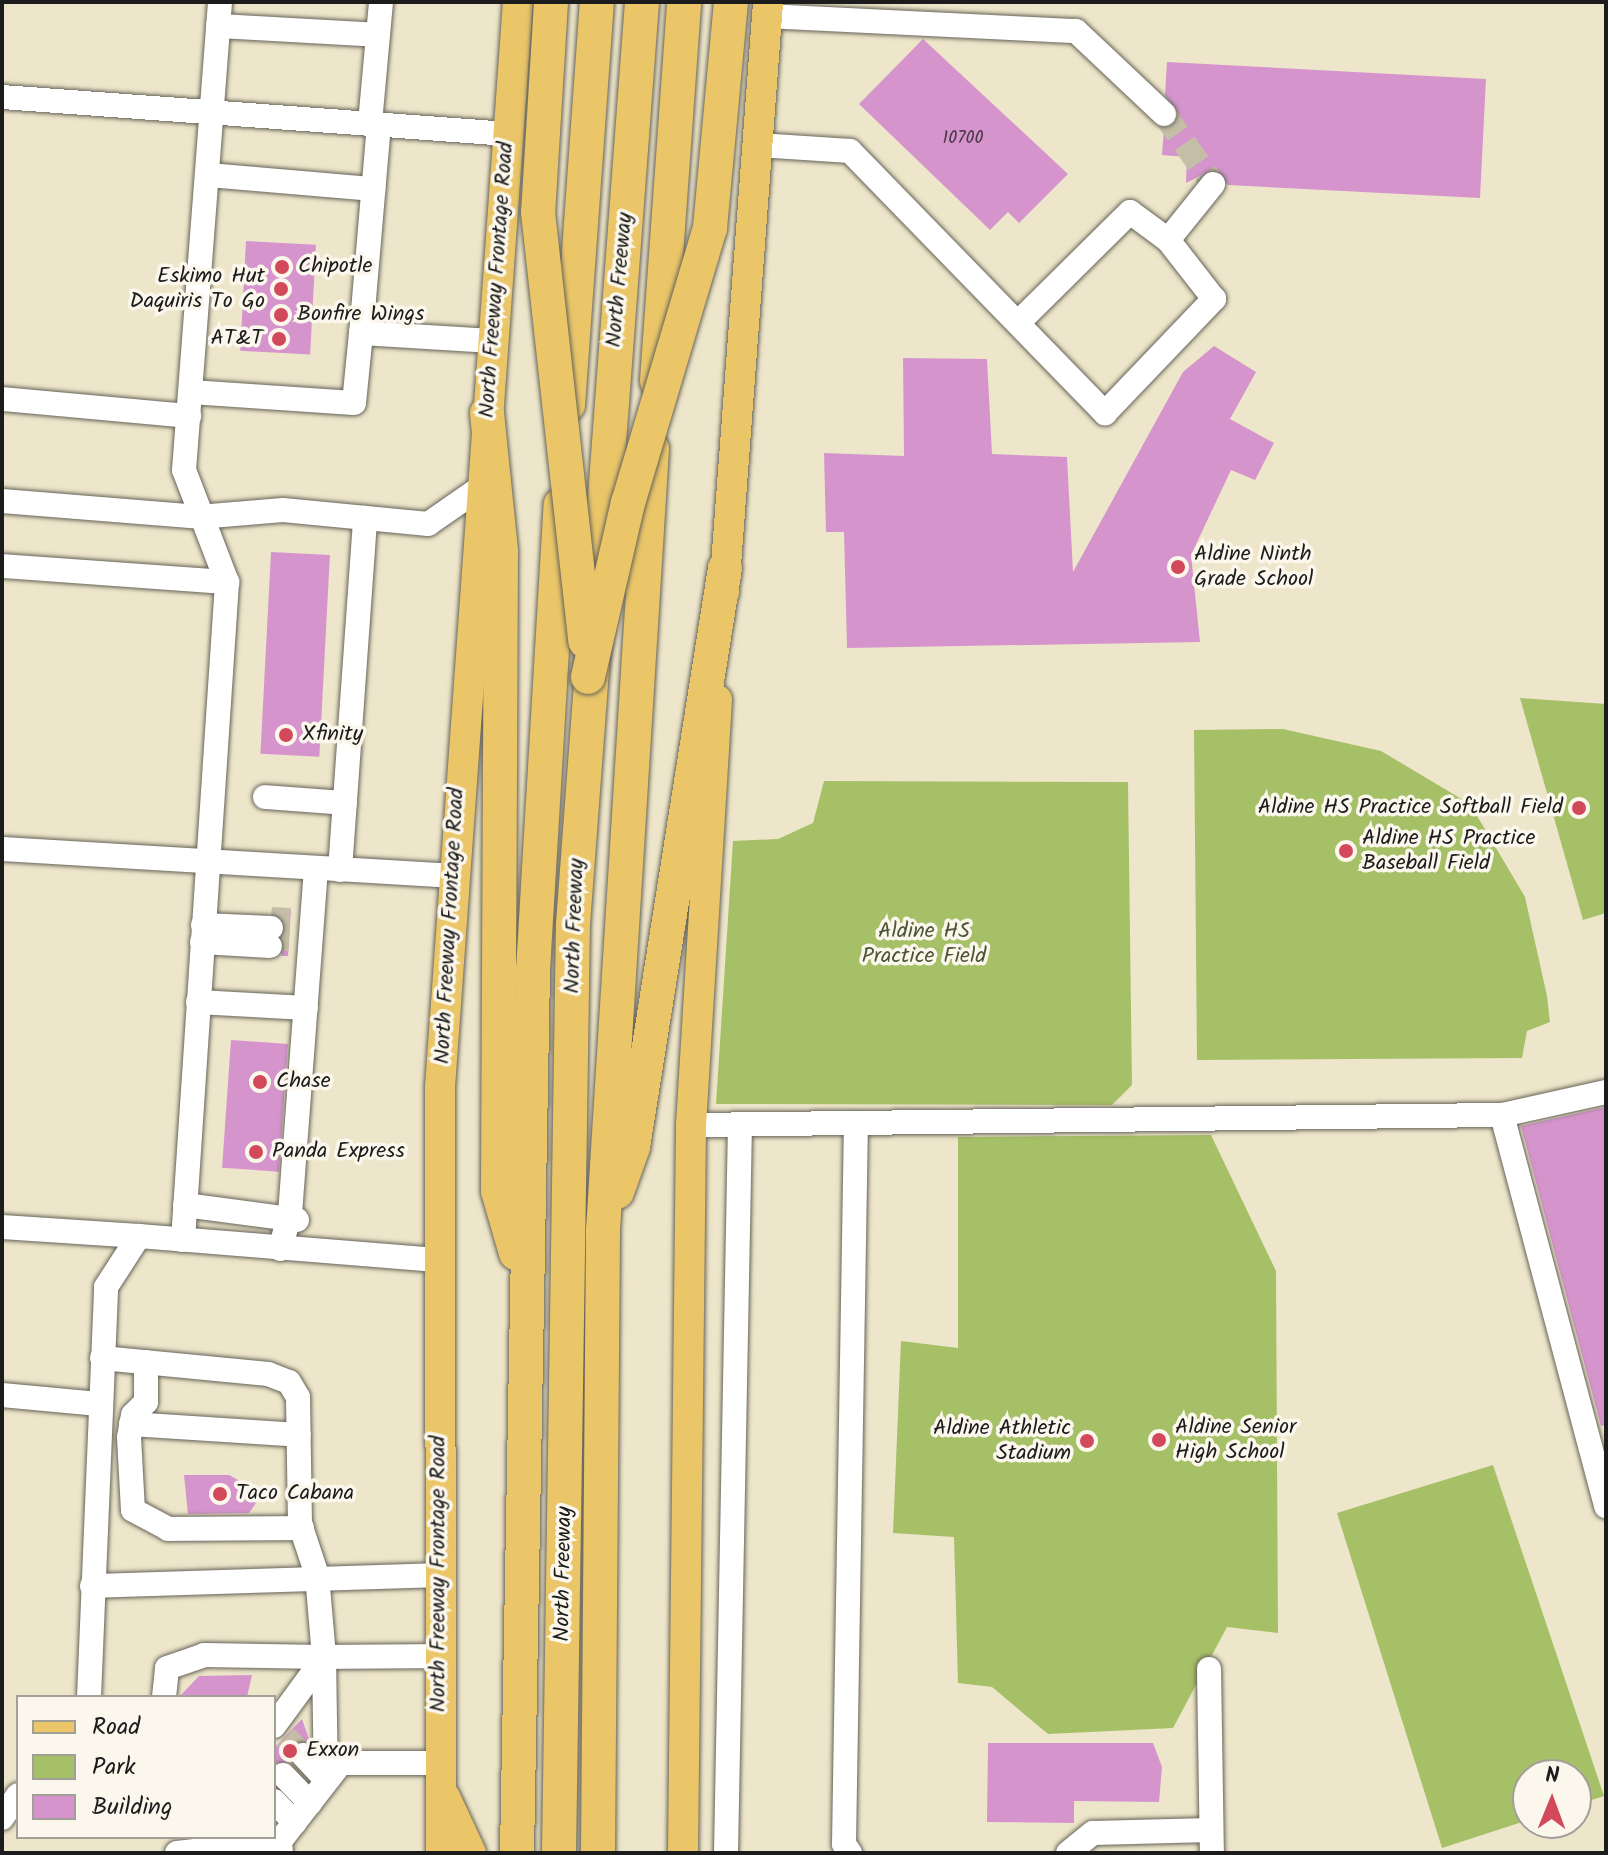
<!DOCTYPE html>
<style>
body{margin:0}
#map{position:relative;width:1608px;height:1855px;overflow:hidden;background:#eee6ca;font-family:Kalam,sans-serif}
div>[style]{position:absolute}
.green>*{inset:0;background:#a6c067}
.building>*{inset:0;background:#d595cc;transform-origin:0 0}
.minor-tunnel>*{height:24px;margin-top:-12px;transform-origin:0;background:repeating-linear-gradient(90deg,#c4bea7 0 24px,transparent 0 36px)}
.roads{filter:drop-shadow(0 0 2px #666359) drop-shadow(0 0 2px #666359)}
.minor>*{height:24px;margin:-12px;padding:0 12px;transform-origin:12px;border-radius:12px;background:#fff}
.major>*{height:30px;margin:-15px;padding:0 15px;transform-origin:15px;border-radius:15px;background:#eac669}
.highway>*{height:34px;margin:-17px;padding:0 17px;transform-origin:17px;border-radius:17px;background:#eac669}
.bridges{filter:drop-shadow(0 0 2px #666359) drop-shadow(0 0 2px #666359)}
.highway-bridge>*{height:34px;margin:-17px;padding:0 17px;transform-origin:17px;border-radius:17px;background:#eac669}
.dots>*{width:22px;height:22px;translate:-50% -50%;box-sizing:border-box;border:4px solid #fbf7ec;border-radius:50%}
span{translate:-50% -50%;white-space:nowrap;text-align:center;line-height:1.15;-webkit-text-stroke:7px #fbf7ec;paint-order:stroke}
.number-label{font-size:18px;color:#4a3a48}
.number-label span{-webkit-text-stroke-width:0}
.poi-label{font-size:22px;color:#1c1c1c}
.left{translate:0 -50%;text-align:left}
.right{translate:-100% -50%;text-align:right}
.street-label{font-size:22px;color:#1c1c1c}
.park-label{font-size:22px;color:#4c5536}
.frame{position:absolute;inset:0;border:4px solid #1c1c1c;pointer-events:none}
.legend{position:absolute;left:16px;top:1695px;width:260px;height:144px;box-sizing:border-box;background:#fbf7ec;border:2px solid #a29f99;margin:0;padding:10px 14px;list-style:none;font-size:24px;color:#1c1c1c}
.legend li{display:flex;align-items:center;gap:16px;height:40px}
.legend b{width:40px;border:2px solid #a29f99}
.north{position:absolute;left:1512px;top:1759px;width:80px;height:80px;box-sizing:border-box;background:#fbf7ec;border:2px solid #a29f99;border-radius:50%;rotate:1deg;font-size:22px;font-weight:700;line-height:32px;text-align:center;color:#1c1c1c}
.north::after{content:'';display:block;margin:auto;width:28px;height:36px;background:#d1495b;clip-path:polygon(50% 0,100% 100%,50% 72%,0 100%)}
</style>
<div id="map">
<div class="green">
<i style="clip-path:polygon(1520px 698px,1606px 704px,1606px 913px,1583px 920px)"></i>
<i style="clip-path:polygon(1283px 729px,1381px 751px,1470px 804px,1525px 897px,1547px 996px,1550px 1022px,1527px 1031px,1522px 1058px,1197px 1060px,1194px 730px)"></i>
<i style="clip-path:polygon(824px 781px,1128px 782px,1132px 1085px,1112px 1105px,716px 1104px,733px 841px,778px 839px,813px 823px)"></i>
<i style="clip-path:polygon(1211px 1135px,1276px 1271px,1278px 1633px,1227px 1627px,1173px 1728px,1048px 1734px,992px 1687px,958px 1683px,954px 1537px,893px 1533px,901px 1341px,958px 1348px,958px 1137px)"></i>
<i style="clip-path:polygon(1493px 1465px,1604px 1796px,1576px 1805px,1576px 1775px,1528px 1775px,1528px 1820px,1442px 1848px,1337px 1513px)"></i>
</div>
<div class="building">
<i style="clip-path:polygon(923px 39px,1068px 174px,1019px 223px,1008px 212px,990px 230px,859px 104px)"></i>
<i style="clip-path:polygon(1167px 62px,1486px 79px,1480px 198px,1228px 185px,1214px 169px,1186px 183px,1187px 157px,1162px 155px,1164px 129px,1179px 117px,1165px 95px)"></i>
<i style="left:246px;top:241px;width:70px;height:110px;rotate:3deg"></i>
<i style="clip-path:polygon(1214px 346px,1256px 372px,1230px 419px,1274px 443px,1255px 480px,1231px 470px,1191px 555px,1200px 642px,847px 648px,844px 532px,826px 532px,824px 453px,904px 456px,903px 358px,987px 359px,992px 454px,1067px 457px,1073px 572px,1183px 372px)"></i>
<i style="left:271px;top:552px;width:59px;height:202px;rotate:3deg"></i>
<i style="clip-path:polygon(272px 908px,291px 910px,288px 956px,281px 956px,285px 922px)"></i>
<i style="left:231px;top:1040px;width:57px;height:128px;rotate:4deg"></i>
<i style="clip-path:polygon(1606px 1107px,1606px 1425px,1601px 1426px,1521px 1126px)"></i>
<i style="clip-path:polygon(184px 1475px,229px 1475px,254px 1489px,258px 1500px,249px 1513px,188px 1514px)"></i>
<i style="clip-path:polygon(252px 1675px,247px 1697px,179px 1697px,199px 1676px)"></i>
<i style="clip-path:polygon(302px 1719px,310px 1742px,293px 1744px,290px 1762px,274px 1763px,274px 1748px)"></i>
<i style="clip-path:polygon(988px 1743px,1153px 1743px,1162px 1767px,1159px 1802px,1074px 1801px,1074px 1823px,987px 1822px)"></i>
</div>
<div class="minor-tunnel">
<i style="left:1164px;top:114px;width:85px;rotate:55deg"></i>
<i style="left:271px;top:919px;width:19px;rotate:3deg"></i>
<i style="left:270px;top:938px;width:19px;rotate:3deg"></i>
<i style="left:285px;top:1737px;width:25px;rotate:45deg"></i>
</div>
<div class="roads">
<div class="minor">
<i style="left:767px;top:16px;width:309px;rotate:2.8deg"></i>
<i style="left:1076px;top:31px;width:121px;rotate:43.3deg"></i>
<i style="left:218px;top:26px;width:160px;rotate:3.2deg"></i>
<i style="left:2px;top:97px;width:507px;rotate:4.18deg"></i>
<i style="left:370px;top:123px;width:121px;rotate:-84.8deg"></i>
<i style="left:379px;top:124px;width:210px;rotate:94.9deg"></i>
<i style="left:361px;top:333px;width:132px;rotate:3.5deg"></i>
<i style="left:759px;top:145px;width:91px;rotate:3.8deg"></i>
<i style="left:850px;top:151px;width:366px;rotate:45.8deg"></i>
<i style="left:1105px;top:413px;width:158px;rotate:-46.3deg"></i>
<i style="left:1214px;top:299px;width:75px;rotate:-127.9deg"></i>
<i style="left:1168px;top:240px;width:47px;rotate:-143.6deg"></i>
<i style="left:1130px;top:212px;width:158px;rotate:135.3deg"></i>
<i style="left:209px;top:175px;width:165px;rotate:4.9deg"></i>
<i style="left:1168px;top:240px;width:72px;rotate:-51.2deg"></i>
<i style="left:191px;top:392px;width:163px;rotate:3.9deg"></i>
<i style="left:354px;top:403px;width:70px;rotate:-84.3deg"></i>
<i style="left:2px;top:399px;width:188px;rotate:5.2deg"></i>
<i style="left:2px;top:501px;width:198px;rotate:4.6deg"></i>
<i style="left:199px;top:517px;width:84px;rotate:-4.8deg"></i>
<i style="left:283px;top:510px;width:146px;rotate:5.5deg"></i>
<i style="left:428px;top:524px;width:63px;rotate:-34.7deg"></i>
<i style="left:2px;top:566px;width:226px;rotate:4.1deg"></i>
<i style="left:265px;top:797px;width:80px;rotate:4.3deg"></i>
<i style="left:2px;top:849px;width:450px;rotate:3.4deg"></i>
<i style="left:340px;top:870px;width:353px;rotate:-85.9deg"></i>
<i style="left:203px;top:925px;width:68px;rotate:2.5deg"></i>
<i style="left:202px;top:942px;width:68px;rotate:3.4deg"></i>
<i style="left:198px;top:1002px;width:108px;rotate:3.2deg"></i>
<i style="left:1502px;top:1115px;width:405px;rotate:75.1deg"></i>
<i style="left:691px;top:1125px;width:811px;rotate:-0.71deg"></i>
<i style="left:1502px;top:1115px;width:107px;rotate:-12.5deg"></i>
<i style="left:185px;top:1205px;width:113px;rotate:7.6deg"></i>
<i style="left:2px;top:1227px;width:137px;rotate:3.8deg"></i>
<i style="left:183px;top:1240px;width:659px;rotate:-86.17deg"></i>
<i style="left:227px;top:582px;width:120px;rotate:-111deg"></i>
<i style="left:184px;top:470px;width:469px;rotate:-85.6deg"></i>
<i style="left:280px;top:1249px;width:36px;rotate:-74deg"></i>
<i style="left:290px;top:1214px;width:345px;rotate:-85.7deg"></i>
<i style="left:102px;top:1358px;width:167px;rotate:5.5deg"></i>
<i style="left:268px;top:1374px;width:22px;rotate:21deg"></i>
<i style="left:289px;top:1382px;width:17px;rotate:59deg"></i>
<i style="left:298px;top:1397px;width:127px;rotate:89.1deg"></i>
<i style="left:300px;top:1524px;width:54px;rotate:71.6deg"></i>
<i style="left:317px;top:1575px;width:82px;rotate:85.1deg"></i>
<i style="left:324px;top:1657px;width:115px;rotate:-0.5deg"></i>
<i style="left:146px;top:1362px;width:40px;rotate:90deg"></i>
<i style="left:146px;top:1402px;width:18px;rotate:135deg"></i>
<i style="left:133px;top:1415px;width:22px;rotate:100deg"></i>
<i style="left:129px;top:1437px;width:73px;rotate:86.9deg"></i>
<i style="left:133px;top:1510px;width:40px;rotate:28deg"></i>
<i style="left:168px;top:1529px;width:134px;rotate:-0.4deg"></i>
<i style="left:2px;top:1395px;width:97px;rotate:5.3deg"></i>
<i style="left:131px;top:1424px;width:168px;rotate:3.7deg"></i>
<i style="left:92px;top:1586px;width:346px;rotate:-1.8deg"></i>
<i style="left:324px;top:1657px;width:123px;rotate:89.1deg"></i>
<i style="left:1209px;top:1669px;width:184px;rotate:89.1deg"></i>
<i style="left:89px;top:1697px;width:410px;rotate:-87.6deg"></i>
<i style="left:106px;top:1287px;width:61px;rotate:-57.1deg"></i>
<i style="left:139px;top:1236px;width:299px;rotate:4.6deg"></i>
<i style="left:164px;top:1697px;width:29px;rotate:-84deg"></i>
<i style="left:167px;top:1668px;width:39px;rotate:-19deg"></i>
<i style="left:204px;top:1655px;width:120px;rotate:1deg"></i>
<i style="left:274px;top:1726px;width:83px;rotate:-53.8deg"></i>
<i style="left:303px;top:1755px;width:34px;rotate:47deg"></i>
<i style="left:283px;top:1775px;width:39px;rotate:46deg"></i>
<i style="left:274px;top:1801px;width:30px;rotate:46deg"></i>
<i style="left:2px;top:1818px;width:28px;rotate:-55deg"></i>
<i style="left:177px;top:1853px;width:104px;rotate:-6.6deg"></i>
<i style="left:281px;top:1853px;width:12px;rotate:-95deg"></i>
<i style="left:280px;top:1841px;width:99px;rotate:-52deg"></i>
<i style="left:341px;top:1763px;width:99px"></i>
<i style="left:726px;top:1853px;width:728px;rotate:-88.9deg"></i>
<i style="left:850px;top:1853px;width:11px;rotate:-124deg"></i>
<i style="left:844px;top:1844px;width:720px;rotate:-89.05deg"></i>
<i style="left:1068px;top:1853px;width:32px;rotate:-39deg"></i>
<i style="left:1093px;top:1833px;width:118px;rotate:-1.5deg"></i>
</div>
<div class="major">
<i style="left:724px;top:592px;width:592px;rotate:-85.73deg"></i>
<i style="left:445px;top:1797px;width:62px;rotate:65.1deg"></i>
<i style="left:441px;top:1853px;width:766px;rotate:-90.07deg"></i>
<i style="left:440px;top:1087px;width:1088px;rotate:-85.89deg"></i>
<i style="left:683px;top:1853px;width:728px;rotate:-89.37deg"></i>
<i style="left:691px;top:1125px;width:426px;rotate:-86.5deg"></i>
</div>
<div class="highway">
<i style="left:657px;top:381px;width:380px;rotate:-85.9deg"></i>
<i style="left:568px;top:405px;width:404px;rotate:-85.9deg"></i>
<i style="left:487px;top:413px;width:140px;rotate:84.2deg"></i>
<i style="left:501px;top:552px;width:639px;rotate:90.27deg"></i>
<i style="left:498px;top:1191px;width:65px;rotate:73.8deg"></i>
<i style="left:617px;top:1192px;width:48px;rotate:-70.4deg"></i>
<i style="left:633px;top:1147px;width:586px;rotate:-80.97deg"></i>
<i style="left:517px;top:1853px;width:883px;rotate:-88.96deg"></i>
<i style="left:533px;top:970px;width:466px;rotate:-86.6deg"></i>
<i style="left:559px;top:1853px;width:929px;rotate:-89.14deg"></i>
<i style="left:573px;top:924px;width:925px;rotate:-85.72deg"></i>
<i style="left:598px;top:1853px;width:623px;rotate:-89.54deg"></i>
<i style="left:603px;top:1230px;width:783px;rotate:-86.41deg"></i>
</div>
</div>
<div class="bridges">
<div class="highway-bridge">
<i style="left:551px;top:2px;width:210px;rotate:93.5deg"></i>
<i style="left:538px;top:212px;width:432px;rotate:83.7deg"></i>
<i style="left:588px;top:677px;width:179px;rotate:-77.1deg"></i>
<i style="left:628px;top:503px;width:287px;rotate:-73.4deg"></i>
<i style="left:710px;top:228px;width:227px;rotate:-84.7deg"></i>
</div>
</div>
<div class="dots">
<i style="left:282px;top:267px;background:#d1495b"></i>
<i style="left:281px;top:289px;background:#d1495b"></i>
<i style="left:281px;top:315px;background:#d1495b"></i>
<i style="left:279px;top:339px;background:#d1495b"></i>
<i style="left:1178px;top:567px;background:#d1495b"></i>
<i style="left:286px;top:735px;background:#d1495b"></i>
<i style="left:1579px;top:808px;background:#d1495b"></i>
<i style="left:1346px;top:851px;background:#d1495b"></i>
<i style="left:260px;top:1082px;background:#d1495b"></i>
<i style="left:256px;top:1152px;background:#d1495b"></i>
<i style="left:1159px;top:1440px;background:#d1495b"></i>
<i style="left:1087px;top:1441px;background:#d1495b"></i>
<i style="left:220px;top:1494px;background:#d1495b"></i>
<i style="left:290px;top:1751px;background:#d1495b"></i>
</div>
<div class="number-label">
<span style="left:963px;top:139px">10700</span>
</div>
<div class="poi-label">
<span class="left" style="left:298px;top:267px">Chipotle</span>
<span class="right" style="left:265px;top:289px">Eskimo Hut<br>Daquiris To Go</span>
<span class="left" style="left:297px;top:315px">Bonfire Wings</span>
<span class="right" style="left:263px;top:339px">AT&amp;T</span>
<span class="left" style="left:1194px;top:567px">Aldine Ninth<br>Grade School</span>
<span class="left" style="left:302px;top:735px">Xfinity</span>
<span class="right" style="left:1563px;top:808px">Aldine HS Practice Softball Field</span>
<span class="left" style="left:1362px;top:851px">Aldine HS Practice<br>Baseball Field</span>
<span class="left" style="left:276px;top:1082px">Chase</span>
<span class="left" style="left:272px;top:1152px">Panda Express</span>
<span class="left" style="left:1175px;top:1440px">Aldine Senior<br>High School</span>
<span class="right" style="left:1071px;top:1441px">Aldine Athletic<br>Stadium</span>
<span class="left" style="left:236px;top:1494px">Taco Cabana</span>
<span class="left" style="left:306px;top:1751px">Exxon</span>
</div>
<div class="street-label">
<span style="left:497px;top:280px;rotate:-86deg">North Freeway Frontage Road</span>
<span style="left:620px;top:280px;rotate:-85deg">North Freeway</span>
<span style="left:450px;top:926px;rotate:-87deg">North Freeway Frontage Road</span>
<span style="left:575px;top:926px;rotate:-88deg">North Freeway</span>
<span style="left:439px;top:1574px;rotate:-90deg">North Freeway Frontage Road</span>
<span style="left:564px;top:1574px;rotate:-89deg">North Freeway</span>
</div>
<div class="park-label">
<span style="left:924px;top:944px">Aldine HS<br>Practice Field</span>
</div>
<div class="frame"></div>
<ul class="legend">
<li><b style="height:10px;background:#eac669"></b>Road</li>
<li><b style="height:22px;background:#a6c067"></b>Park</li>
<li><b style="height:22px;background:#d595cc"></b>Building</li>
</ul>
<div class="north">N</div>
</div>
